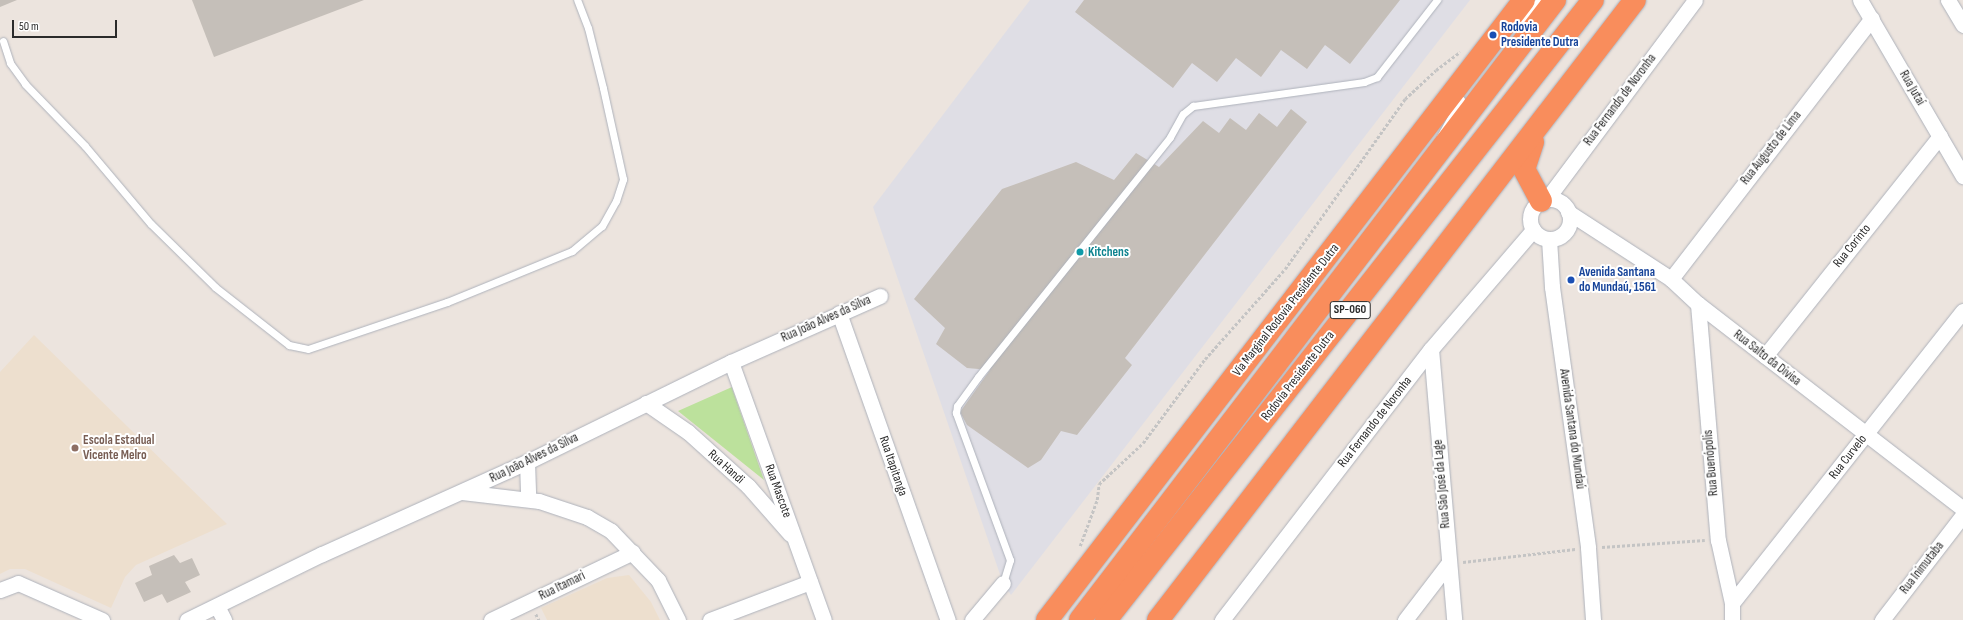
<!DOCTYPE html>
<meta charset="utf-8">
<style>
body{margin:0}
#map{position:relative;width:1963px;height:620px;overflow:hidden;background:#ece4de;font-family:"Sofia Sans Condensed",sans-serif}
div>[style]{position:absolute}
.industrial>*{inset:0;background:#dfdee5}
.education>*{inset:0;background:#eddfce}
.green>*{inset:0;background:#bce19c}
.building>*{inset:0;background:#c5bfb9}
.path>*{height:2.5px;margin-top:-1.25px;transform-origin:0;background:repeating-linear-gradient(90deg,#c4c4c4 0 3px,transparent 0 5px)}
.roads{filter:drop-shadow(0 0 1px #aeb2bb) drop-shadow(0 0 1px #aeb2bb)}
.lane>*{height:7px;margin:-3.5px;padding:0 3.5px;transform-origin:3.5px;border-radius:3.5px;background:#fff}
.street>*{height:15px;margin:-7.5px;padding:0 7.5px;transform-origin:7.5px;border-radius:7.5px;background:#fff}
.street>.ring{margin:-7.5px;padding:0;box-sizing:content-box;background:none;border:15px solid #fff;border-radius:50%}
.highway>*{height:22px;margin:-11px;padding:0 11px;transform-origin:11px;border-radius:11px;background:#f98d5c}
.dots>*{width:11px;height:11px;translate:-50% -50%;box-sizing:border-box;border:2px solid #fff;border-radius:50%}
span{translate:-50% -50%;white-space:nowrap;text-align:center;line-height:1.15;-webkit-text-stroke:4px #fff;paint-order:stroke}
.shield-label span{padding:1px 3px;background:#fff;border:1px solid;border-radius:3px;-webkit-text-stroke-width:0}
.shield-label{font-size:12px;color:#2b2b2b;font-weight:700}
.transit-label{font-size:13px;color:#164399;font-weight:700}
.left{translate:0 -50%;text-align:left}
.street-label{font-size:13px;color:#2b2b2b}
.culture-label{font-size:13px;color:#0d838f;font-weight:700}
.education-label{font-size:13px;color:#785e54;font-weight:700}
.scale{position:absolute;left:12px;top:20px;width:105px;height:18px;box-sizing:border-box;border:2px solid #2b2b2b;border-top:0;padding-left:5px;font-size:12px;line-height:14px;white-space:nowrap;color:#2b2b2b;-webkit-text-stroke:3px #fff;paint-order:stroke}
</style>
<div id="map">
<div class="industrial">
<i style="clip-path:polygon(1030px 0,1470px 0,1011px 595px,1003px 583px,873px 207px)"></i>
</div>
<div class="education">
<i style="clip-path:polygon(34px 335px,227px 524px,136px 565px,125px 577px,111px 608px,25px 569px,10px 569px,0 574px,0 372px)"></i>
<i style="clip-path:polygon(629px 575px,651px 602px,660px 620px,547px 620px,541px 608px,607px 578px)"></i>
</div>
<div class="green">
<i style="clip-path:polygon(732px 387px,732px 388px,764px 480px,678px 411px)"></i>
</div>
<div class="building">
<i style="clip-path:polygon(0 0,17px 0,0 7px)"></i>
<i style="clip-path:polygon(192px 0,364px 0,214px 57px)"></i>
<i style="clip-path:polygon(1084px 0,1400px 0,1350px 64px,1325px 45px,1307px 69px,1281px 50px,1261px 77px,1236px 58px,1217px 82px,1192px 63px,1173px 88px,1075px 12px)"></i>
<i style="clip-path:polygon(1291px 109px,1307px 122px,1125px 358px,1132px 365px,1077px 435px,1061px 431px,1041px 460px,1028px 468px,967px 425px,960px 412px,990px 370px,967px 368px,936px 344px,945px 328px,914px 299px,1002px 189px,1076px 162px,1114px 180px,1136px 153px,1159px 167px,1203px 121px,1219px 133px,1230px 118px,1246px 130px,1259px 113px,1277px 127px)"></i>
<i style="clip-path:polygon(174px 555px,180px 563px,192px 558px,200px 575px,185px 582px,191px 592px,167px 603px,162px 594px,144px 602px,135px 583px,152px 575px,149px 566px)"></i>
</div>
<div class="path">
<i style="left:1080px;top:546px;width:49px;rotate:-69.7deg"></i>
<i style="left:1097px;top:500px;width:16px;rotate:-83deg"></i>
<i style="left:1099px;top:484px;width:60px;rotate:-43deg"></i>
<i style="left:1143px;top:443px;width:104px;rotate:-53.6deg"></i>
<i style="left:1205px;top:359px;width:120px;rotate:-48.4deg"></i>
<i style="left:1285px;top:269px;width:208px;rotate:-54.8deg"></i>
<i style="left:1405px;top:99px;width:42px;rotate:-43.1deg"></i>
<i style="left:1436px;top:70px;width:30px;rotate:-37deg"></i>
<i style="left:1602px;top:547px;width:103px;rotate:-3.9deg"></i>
<i style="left:1463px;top:562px;width:113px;rotate:-6.6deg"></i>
<i style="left:536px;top:614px;width:7px;rotate:63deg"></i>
</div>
<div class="roads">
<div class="lane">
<i style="left:1520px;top:23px;width:30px;rotate:-50deg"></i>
<i style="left:3px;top:41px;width:23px;rotate:72deg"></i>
<i style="left:10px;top:63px;width:26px;rotate:54deg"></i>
<i style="left:25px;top:84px;width:86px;rotate:45.9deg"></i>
<i style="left:85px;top:146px;width:102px;rotate:49.8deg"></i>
<i style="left:151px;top:224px;width:90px;rotate:44.5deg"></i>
<i style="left:215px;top:287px;width:94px;rotate:38.1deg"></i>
<i style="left:289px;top:345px;width:19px;rotate:12deg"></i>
<i style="left:308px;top:349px;width:147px;rotate:-18.7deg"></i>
<i style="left:447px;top:302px;width:135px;rotate:-22.2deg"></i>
<i style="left:572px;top:251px;width:39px;rotate:-40deg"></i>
<i style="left:602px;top:226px;width:29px;rotate:-61deg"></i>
<i style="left:616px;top:201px;width:23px;rotate:-72deg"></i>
<i style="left:623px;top:179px;width:93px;rotate:-102.4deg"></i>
<i style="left:603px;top:88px;width:62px;rotate:-104deg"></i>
<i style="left:588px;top:28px;width:30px;rotate:-111deg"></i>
<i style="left:1440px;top:137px;width:43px;rotate:-61.1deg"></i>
<i style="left:1003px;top:583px;width:24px;rotate:-73deg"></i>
<i style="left:1010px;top:560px;width:157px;rotate:-110.2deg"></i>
<i style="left:956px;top:413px;width:7px;rotate:-82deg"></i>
<i style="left:957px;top:406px;width:36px;rotate:-54deg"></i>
<i style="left:978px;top:377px;width:307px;rotate:-51.3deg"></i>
<i style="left:1170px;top:137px;width:26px;rotate:-61deg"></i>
<i style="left:1183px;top:114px;width:13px;rotate:-39deg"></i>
<i style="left:1193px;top:106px;width:173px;rotate:-8deg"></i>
<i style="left:1364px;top:82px;width:14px;rotate:-21deg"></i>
<i style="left:1377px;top:77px;width:98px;rotate:-52.1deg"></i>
</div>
<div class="street">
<i style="left:1860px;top:0;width:204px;rotate:59.7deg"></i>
<i style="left:1948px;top:0;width:29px;rotate:59deg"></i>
<i class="ring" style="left:1530px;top:199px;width:25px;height:25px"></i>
<i style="left:1546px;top:200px;width:249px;rotate:-53.3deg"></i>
<i style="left:1568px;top:212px;width:123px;rotate:33deg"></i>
<i style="left:1671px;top:279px;width:37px;rotate:43deg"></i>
<i style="left:1698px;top:304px;width:335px;rotate:37.7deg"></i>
<i style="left:1549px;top:239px;width:48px;rotate:86.4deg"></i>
<i style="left:1552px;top:287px;width:263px;rotate:82.1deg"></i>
<i style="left:1588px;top:548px;width:72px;rotate:86deg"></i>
<i style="left:1671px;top:279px;width:329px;rotate:-52.4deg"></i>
<i style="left:1698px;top:304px;width:237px;rotate:85.2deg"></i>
<i style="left:1718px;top:540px;width:65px;rotate:77.5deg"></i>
<i style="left:1732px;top:603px;width:17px;rotate:90deg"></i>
<i style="left:839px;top:313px;width:326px;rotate:70.5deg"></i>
<i style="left:1431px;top:349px;width:272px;rotate:85.1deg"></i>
<i style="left:1765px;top:356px;width:281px;rotate:-51.5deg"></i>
<i style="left:731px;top:362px;width:274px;rotate:70.2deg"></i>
<i style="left:646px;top:403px;width:51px;rotate:34.6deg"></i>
<i style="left:688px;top:432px;width:81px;rotate:42deg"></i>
<i style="left:748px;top:486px;width:64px;rotate:48.8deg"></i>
<i style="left:527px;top:462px;width:37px;rotate:88deg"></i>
<i style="left:462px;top:492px;width:78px;rotate:6.7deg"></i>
<i style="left:539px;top:501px;width:51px;rotate:18.4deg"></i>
<i style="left:587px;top:517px;width:28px;rotate:30deg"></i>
<i style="left:611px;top:531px;width:68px;rotate:46.2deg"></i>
<i style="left:658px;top:580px;width:45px;rotate:63.4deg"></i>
<i style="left:0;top:590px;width:19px;rotate:-21deg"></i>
<i style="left:18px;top:583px;width:92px;rotate:23.8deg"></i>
<i style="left:1732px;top:603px;width:372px;rotate:-51.7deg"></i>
<i style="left:217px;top:606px;width:16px;rotate:63deg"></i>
<i style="left:187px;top:620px;width:150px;rotate:-26.1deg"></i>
<i style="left:322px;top:554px;width:225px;rotate:-24.2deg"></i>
<i style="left:527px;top:462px;width:227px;rotate:-26.1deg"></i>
<i style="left:731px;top:362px;width:163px;rotate:-23.9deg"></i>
<i style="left:491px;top:620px;width:157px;rotate:-25.6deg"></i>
<i style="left:710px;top:620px;width:107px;rotate:-20.8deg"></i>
<i style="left:972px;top:620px;width:48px;rotate:-50deg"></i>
<i style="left:1222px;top:620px;width:342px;rotate:-52.4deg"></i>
<i style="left:1431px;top:349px;width:157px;rotate:-49.4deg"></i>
<i style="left:1405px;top:620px;width:71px;rotate:-52.5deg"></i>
<i style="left:1882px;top:620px;width:133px;rotate:-52.4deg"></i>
</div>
<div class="highway">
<i style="left:1533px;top:142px;width:28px;rotate:108deg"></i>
<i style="left:1524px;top:169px;width:36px;rotate:62deg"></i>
<i style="left:1047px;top:620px;width:782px;rotate:-52.43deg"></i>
<i style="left:1080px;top:620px;width:781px;rotate:-52.54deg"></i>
<i style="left:1106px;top:620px;width:788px;rotate:-51.85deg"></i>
<i style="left:1158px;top:620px;width:782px;rotate:-52.43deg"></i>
</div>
</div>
<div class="dots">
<i style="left:1493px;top:35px;background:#1a4fb4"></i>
<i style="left:1080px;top:252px;background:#0f9aa8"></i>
<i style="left:1571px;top:280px;background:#1a4fb4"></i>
<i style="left:75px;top:448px;background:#8d6e63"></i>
</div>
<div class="shield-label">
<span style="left:1350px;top:310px">SP-060</span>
</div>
<div class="transit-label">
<span class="left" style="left:1501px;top:35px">Rodovia<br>Presidente Dutra</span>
<span class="left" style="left:1579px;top:280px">Avenida Santana<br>do Mundaú, 1561</span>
</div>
<div class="street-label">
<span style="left:1912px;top:88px;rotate:60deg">Rua Jutaí</span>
<span style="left:1620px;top:100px;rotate:-53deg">Rua Fernando de Noronha</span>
<span style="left:1771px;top:148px;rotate:-52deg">Rua Augusto de Lima</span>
<span style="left:1852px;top:246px;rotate:-51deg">Rua Corinto</span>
<span style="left:1286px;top:310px;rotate:-52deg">Via Marginal Rodovia Presidente Dutra</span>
<span style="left:826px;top:319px;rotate:-24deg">Rua João Alves da Silva</span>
<span style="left:1767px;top:358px;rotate:38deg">Rua Salto da Divisa</span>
<span style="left:1298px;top:376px;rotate:-52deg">Rodovia Presidente Dutra</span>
<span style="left:1375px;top:422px;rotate:-52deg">Rua Fernando de Noronha</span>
<span style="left:1572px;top:429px;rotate:82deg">Avenida Santana do Mundaú</span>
<span style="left:1848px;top:457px;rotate:-52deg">Rua Curvelo</span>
<span style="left:534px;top:458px;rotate:-26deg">Rua João Alves da Silva</span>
<span style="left:1711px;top:463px;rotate:-95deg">Rua Buenópolis</span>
<span style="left:893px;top:466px;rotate:71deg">Rua Itapitanga</span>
<span style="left:726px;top:467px;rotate:42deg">Rua Handi</span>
<span style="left:1442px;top:484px;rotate:-95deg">Rua São José da Lage</span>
<span style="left:778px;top:491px;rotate:70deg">Rua Mascote</span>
<span style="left:1922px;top:568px;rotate:-52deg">Rua Inimutaba</span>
<span style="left:562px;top:586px;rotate:-26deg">Rua Itamari</span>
</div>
<div class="culture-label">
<span class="left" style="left:1088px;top:252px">Kitchens</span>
</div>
<div class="education-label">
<span class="left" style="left:83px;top:448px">Escola Estadual<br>Vicente Melro</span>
</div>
<div class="scale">50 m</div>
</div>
